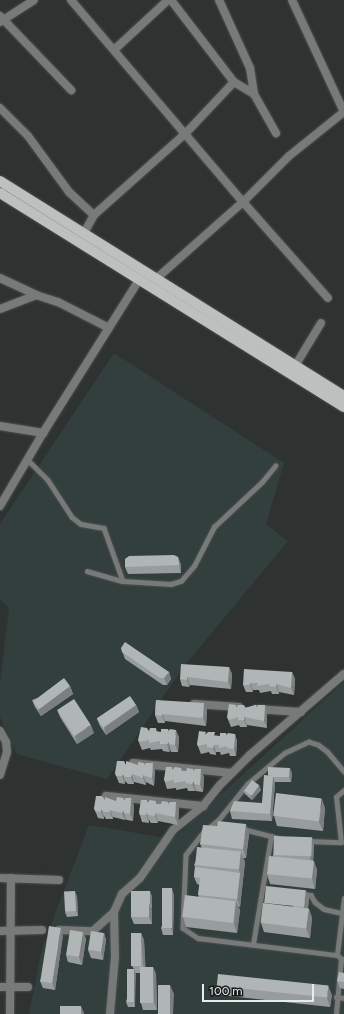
<!DOCTYPE html>
<style>
body{margin:0}
#map{position:relative;width:344px;height:1014px;overflow:hidden;background:#2e3332;font-family:Figtree,sans-serif}
div>[style]{position:absolute}
.built>*{inset:0;background:#323f3c}
.roads{filter:drop-shadow(0 0 1px #4c5050) drop-shadow(0 0 1px #4c5050)}
.service>*{height:4.5px;margin:-2.25px;padding:0 2.25px;transform-origin:2.25px;border-radius:2.25px;background:#777a79}
.minor>*{height:8px;margin:-4px;padding:0 4px;transform-origin:4px;border-radius:4px;background:#777a79}
.primary>*{height:10px;margin:-5px;padding:0 5px;transform-origin:5px;border-radius:5px;background:#bcc1c0}
.wall>*{inset:0;background:#979d9c}
.shaded-wall>*{inset:0;background:#7b7f7f}
.building>*{inset:0;background:#b0b6b5;transform-origin:0 0}
span{translate:-50% -50%;white-space:nowrap;text-align:center;line-height:1.15;-webkit-text-stroke:4px #181b1a;paint-order:stroke}
.scale{position:absolute;left:202px;top:984px;width:112px;height:18px;box-sizing:border-box;border:2px solid #e8ebeb;border-top:0;padding-left:5px;font-size:12px;line-height:14px;white-space:nowrap;color:#e8ebeb;-webkit-text-stroke:3px #181b1a;paint-order:stroke}
</style>
<div id="map">
<div class="built">
<i style="clip-path:polygon(114px 353px,284px 463px,266px 524px,288px 541px,185px 665px,107px 779px,17px 754px,0 717px,0 684px,9px 608px,0 599px,0 524px)"></i>
<i style="clip-path:polygon(344px 682px,344px 1014px,29px 1014px,42px 948px,89px 825px,172px 839px)"></i>
</div>
<div class="roads">
<div class="service">
<i style="left:28px;top:460px;width:28px;rotate:45deg"></i>
<i style="left:48px;top:480px;width:44px;rotate:57deg"></i>
<i style="left:72px;top:517px;width:11px;rotate:38deg"></i>
<i style="left:81px;top:524px;width:23px;rotate:10deg"></i>
<i style="left:104px;top:528px;width:56px;rotate:70.3deg"></i>
<i style="left:87px;top:571px;width:37px;rotate:16deg"></i>
<i style="left:123px;top:581px;width:48px;rotate:3.6deg"></i>
<i style="left:171px;top:584px;width:10px;rotate:-17deg"></i>
<i style="left:181px;top:581px;width:20px;rotate:-49deg"></i>
<i style="left:194px;top:566px;width:44px;rotate:-62.9deg"></i>
<i style="left:214px;top:527px;width:66px;rotate:-43.2deg"></i>
<i style="left:262px;top:482px;width:21px;rotate:-51deg"></i>
<i style="left:344px;top:772px;width:26px;rotate:-130deg"></i>
<i style="left:327px;top:752px;width:11px;rotate:-142deg"></i>
<i style="left:318px;top:745px;width:9px;rotate:-162deg"></i>
<i style="left:309px;top:742px;width:26px;rotate:155deg"></i>
<i style="left:285px;top:753px;width:48px;rotate:140deg"></i>
<i style="left:248px;top:784px;width:46px;rotate:128.9deg"></i>
<i style="left:219px;top:820px;width:19px;rotate:141deg"></i>
<i style="left:204px;top:832px;width:29px;rotate:128deg"></i>
<i style="left:186px;top:855px;width:73px;rotate:92.4deg"></i>
<i style="left:183px;top:928px;width:18px;rotate:34deg"></i>
<i style="left:198px;top:938px;width:140px;rotate:7deg"></i>
<i style="left:337px;top:955px;width:9px;rotate:36deg"></i>
<i style="left:243px;top:829px;width:36px;rotate:14deg"></i>
<i style="left:308px;top:841px;width:33px;rotate:2deg"></i>
<i style="left:341px;top:842px;width:45px;rotate:-96.3deg"></i>
<i style="left:336px;top:797px;width:11px;rotate:-41deg"></i>
<i style="left:302px;top:894px;width:9px;rotate:6deg"></i>
<i style="left:311px;top:895px;width:8px;rotate:60deg"></i>
<i style="left:315px;top:902px;width:11px;rotate:38deg"></i>
<i style="left:324px;top:909px;width:17px;rotate:13deg"></i>
<i style="left:253px;top:944px;width:109px;rotate:-80.5deg"></i>
<i style="left:337px;top:955px;width:57px;rotate:-83deg"></i>
<i style="left:336px;top:997px;width:8px;rotate:7deg"></i>
<i style="left:336px;top:1014px;width:55px;rotate:-84.8deg"></i>
</div>
<div class="minor">
<i style="left:71px;top:0;width:265px;rotate:49.6deg"></i>
<i style="left:243px;top:202px;width:128px;rotate:48.5deg"></i>
<i style="left:171px;top:0;width:103px;rotate:52.5deg"></i>
<i style="left:219px;top:0;width:75px;rotate:65.5deg"></i>
<i style="left:250px;top:68px;width:26px;rotate:81deg"></i>
<i style="left:254px;top:94px;width:45px;rotate:60.6deg"></i>
<i style="left:292px;top:0;width:123px;rotate:65.1deg"></i>
<i style="left:0;top:16px;width:103px;rotate:46.2deg"></i>
<i style="left:0;top:22px;width:40px;rotate:-32.9deg"></i>
<i style="left:114px;top:50px;width:74px;rotate:-42.8deg"></i>
<i style="left:0;top:108px;width:40px;rotate:45deg"></i>
<i style="left:28px;top:136px;width:69px;rotate:53.8deg"></i>
<i style="left:69px;top:192px;width:34px;rotate:43deg"></i>
<i style="left:84px;top:233px;width:21px;rotate:-61deg"></i>
<i style="left:94px;top:215px;width:122px;rotate:-41.7deg"></i>
<i style="left:185px;top:134px;width:71px;rotate:-46.7deg"></i>
<i style="left:234px;top:82px;width:23px;rotate:31deg"></i>
<i style="left:0;top:278px;width:40px;rotate:25deg"></i>
<i style="left:157px;top:278px;width:115px;rotate:-41.5deg"></i>
<i style="left:243px;top:202px;width:65px;rotate:-45deg"></i>
<i style="left:289px;top:156px;width:70px;rotate:-38.7deg"></i>
<i style="left:0;top:309px;width:39px;rotate:-21deg"></i>
<i style="left:36px;top:295px;width:23px;rotate:18deg"></i>
<i style="left:58px;top:302px;width:57px;rotate:27deg"></i>
<i style="left:295px;top:366px;width:50px;rotate:-58.8deg"></i>
<i style="left:0;top:426px;width:44px;rotate:9.2deg"></i>
<i style="left:0;top:506px;width:85px;rotate:-59.5deg"></i>
<i style="left:43px;top:433px;width:186px;rotate:-57.9deg"></i>
<i style="left:194px;top:704px;width:45px;rotate:3.8deg"></i>
<i style="left:256px;top:709px;width:45px;rotate:3.8deg"></i>
<i style="left:0;top:731px;width:13px;rotate:61deg"></i>
<i style="left:6px;top:742px;width:10px;rotate:84deg"></i>
<i style="left:7px;top:752px;width:24px;rotate:107deg"></i>
<i style="left:133px;top:763px;width:99px;rotate:5.8deg"></i>
<i style="left:106px;top:796px;width:98px;rotate:5.9deg"></i>
<i style="left:0;top:878px;width:59px;rotate:1.9deg"></i>
<i style="left:59px;top:930px;width:34px;rotate:2deg"></i>
<i style="left:93px;top:931px;width:28px;rotate:-42deg"></i>
<i style="left:0;top:931px;width:42px;rotate:-1.4deg"></i>
<i style="left:0;top:987px;width:28px"></i>
<i style="left:10px;top:1014px;width:136px;rotate:-89.6deg"></i>
<i style="left:110px;top:1014px;width:57px;rotate:-85deg"></i>
<i style="left:115px;top:957px;width:45px;rotate:-91.3deg"></i>
<i style="left:114px;top:912px;width:20px;rotate:-66deg"></i>
<i style="left:122px;top:894px;width:24px;rotate:-42deg"></i>
<i style="left:140px;top:878px;width:58px;rotate:-55.5deg"></i>
<i style="left:173px;top:830px;width:38px;rotate:-39deg"></i>
<i style="left:203px;top:806px;width:27px;rotate:-51deg"></i>
<i style="left:220px;top:785px;width:42px;rotate:-45deg"></i>
<i style="left:250px;top:755px;width:124px;rotate:-40.8deg"></i>
</div>
<div class="primary">
<i style="left:0;top:181px;width:406px;rotate:32deg"></i>
<i style="left:0;top:193px;width:405px;rotate:31.9deg"></i>
</div>
</div>
<div class="wall">
<i style="clip-path:polygon(178px 557px,181px 565px,181px 573px,128px 574px,125px 567px)"></i>
<i style="clip-path:polygon(121px 648px,169px 672px,171px 679px,167px 685px,163px 685px,125px 659px)"></i>
<i style="clip-path:polygon(229px 667px,232px 674px,231px 689px,190px 685px,189px 687px,182px 686px,180px 679px)"></i>
<i style="clip-path:polygon(292px 672px,295px 679px,294px 695px,279px 692px,279px 694px,272px 694px,271px 691px,260px 693px,259px 690px,253px 690px,253px 692px,246px 692px,243px 685px)"></i>
<i style="clip-path:polygon(70px 686px,73px 694px,41px 716px,35px 707px,32px 700px)"></i>
<i style="clip-path:polygon(156px 700px,207px 710px,206px 726px,165px 721px,165px 723px,158px 723px,155px 715px)"></i>
<i style="clip-path:polygon(136px 705px,139px 712px,106px 735px,100px 726px,97px 719px)"></i>
<i style="clip-path:polygon(236px 705px,236px 707px,244px 705px,246px 708px,256px 705px,257px 707px,265px 705px,267px 713px,267px 728px,247px 725px,247px 727px,240px 727px,239px 725px,231px 727px,227px 717px)"></i>
<i style="clip-path:polygon(57px 710px,94px 733px,77px 744px,60px 717px)"></i>
<i style="clip-path:polygon(156px 728px,157px 732px,161px 732px,168px 729px,169px 731px,179px 737px,178px 752px,171px 752px,171px 750px,169px 752px,163px 751px,162px 749px,151px 750px,150px 748px,142px 750px,138px 740px)"></i>
<i style="clip-path:polygon(226px 733px,227px 735px,235px 734px,237px 741px,236px 756px,230px 756px,229px 753px,221px 755px,220px 752px,216px 752px,216px 755px,210px 754px,209px 752px,201px 754px,197px 744px,206px 734px,220px 736px)"></i>
<i style="clip-path:polygon(144px 763px,145px 764px,155px 770px,154px 786px,146px 782px,146px 785px,134px 782px,134px 784px,128px 784px,125px 781px,125px 784px,119px 783px,115px 773px)"></i>
<i style="clip-path:polygon(181px 768px,183px 771px,186px 771px,193px 769px,194px 771px,204px 777px,203px 792px,196px 791px,196px 790px,195px 791px,188px 791px,187px 788px,176px 790px,176px 788px,167px 789px,164px 779px,173px 769px)"></i>
<i style="clip-path:polygon(292px 773px,291px 782px,275px 782px,272px 821px,232px 819px,230px 811px,262px 803px,268px 775px)"></i>
<i style="clip-path:polygon(243px 790px,261px 790px,252px 800px,245px 794px)"></i>
<i style="clip-path:polygon(131px 798px,134px 806px,133px 821px,127px 820px,126px 819px,125px 820px,113px 817px,113px 819px,106px 819px,104px 816px,104px 819px,98px 818px,94px 808px,116px 801px,125px 801px)"></i>
<i style="clip-path:polygon(148px 802px,157px 804px,169px 803px,179px 809px,178px 825px,158px 821px,158px 823px,151px 823px,149px 820px,149px 823px,142px 822px,139px 812px)"></i>
<i style="clip-path:polygon(325px 808px,323px 831px,277px 826px,274px 816px)"></i>
<i style="clip-path:polygon(249px 834px,246px 858px,243px 858px,245px 862px,240px 907px,238px 906px,240px 910px,237px 933px,186px 927px,183px 917px,199px 896px,198px 895px,200px 885px,197px 884px,194px 877px,195px 867px,194px 865px,202px 848px,200px 844px)"></i>
<i style="clip-path:polygon(314px 844px,313px 860px,317px 870px,315px 889px,270px 884px,267px 874px,273px 855px)"></i>
<i style="clip-path:polygon(174px 895px,173px 935px,163px 935px,161px 928px)"></i>
<i style="clip-path:polygon(77px 896px,78px 916px,67px 917px,65px 912px)"></i>
<i style="clip-path:polygon(152px 896px,152px 908px,151px 908px,152px 910px,152px 924px,134px 924px,131px 917px)"></i>
<i style="clip-path:polygon(309px 898px,308px 909px,309px 909px,312px 918px,310px 938px,264px 932px,261px 923px)"></i>
<i style="clip-path:polygon(83px 932px,86px 939px,82px 965px,68px 962px,66px 955px)"></i>
<i style="clip-path:polygon(104px 933px,106px 940px,103px 960px,91px 958px,88px 950px)"></i>
<i style="clip-path:polygon(141px 933px,144px 940px,145px 967px,153px 967px,156px 974px,157px 1010px,143px 1010px,141px 1003px,140px 973px,135px 973px,135px 1007px,128px 1007px,126px 1002px,134px 969px,132px 966px)"></i>
<i style="clip-path:polygon(63px 935px,55px 990px,43px 988px,40px 981px)"></i>
<i style="clip-path:polygon(344px 973px,344px 989px,340px 988px,337px 981px)"></i>
<i style="clip-path:polygon(216px 986px,332px 995px,330px 1007px,220px 995px)"></i>
</div>
<div class="shaded-wall">
<i style="clip-path:polygon(178px 557px,181px 565px,181px 573px,179px 565px)"></i>
<i style="clip-path:polygon(229px 667px,232px 674px,231px 689px,228px 682px)"></i>
<i style="clip-path:polygon(169px 672px,171px 679px,167px 685px,164px 678px)"></i>
<i style="clip-path:polygon(292px 672px,295px 679px,294px 695px,291px 688px)"></i>
<i style="clip-path:polygon(187px 677px,190px 685px,189px 687px,187px 680px)"></i>
<i style="clip-path:polygon(250px 683px,253px 690px,253px 692px,250px 685px)"></i>
<i style="clip-path:polygon(276px 684px,279px 692px,279px 694px,276px 687px)"></i>
<i style="clip-path:polygon(70px 686px,73px 694px,41px 716px,38px 709px)"></i>
<i style="clip-path:polygon(204px 703px,207px 710px,206px 726px,203px 718px)"></i>
<i style="clip-path:polygon(136px 705px,139px 712px,106px 735px,104px 728px)"></i>
<i style="clip-path:polygon(265px 705px,267px 713px,267px 728px,264px 721px)"></i>
<i style="clip-path:polygon(162px 714px,165px 721px,165px 723px,162px 716px)"></i>
<i style="clip-path:polygon(244px 717px,247px 725px,247px 727px,244px 720px)"></i>
<i style="clip-path:polygon(91px 725px,94px 733px,77px 744px,75px 736px)"></i>
<i style="clip-path:polygon(176px 730px,179px 737px,178px 752px,175px 745px)"></i>
<i style="clip-path:polygon(235px 734px,237px 741px,236px 756px,234px 749px)"></i>
<i style="clip-path:polygon(169px 742px,169px 744px,171px 750px,169px 752px,167px 744px)"></i>
<i style="clip-path:polygon(214px 745px,216px 752px,216px 755px,213px 748px)"></i>
<i style="clip-path:polygon(153px 763px,155px 770px,154px 786px,152px 778px)"></i>
<i style="clip-path:polygon(290px 768px,292px 773px,291px 782px,289px 777px)"></i>
<i style="clip-path:polygon(201px 769px,204px 777px,203px 792px,200px 785px)"></i>
<i style="clip-path:polygon(123px 774px,125px 781px,125px 784px,122px 776px)"></i>
<i style="clip-path:polygon(132px 774px,134px 782px,134px 784px,131px 777px)"></i>
<i style="clip-path:polygon(143px 775px,146px 782px,146px 785px,143px 778px)"></i>
<i style="clip-path:polygon(273px 776px,275px 783px,272px 821px,270px 814px)"></i>
<i style="clip-path:polygon(194px 781px,194px 784px,196px 790px,195px 791px,192px 784px)"></i>
<i style="clip-path:polygon(259px 785px,261px 790px,252px 800px,250px 795px)"></i>
<i style="clip-path:polygon(131px 798px,134px 806px,133px 821px,130px 814px)"></i>
<i style="clip-path:polygon(322px 799px,325px 808px,323px 831px,319px 822px)"></i>
<i style="clip-path:polygon(176px 802px,179px 809px,178px 825px,175px 817px)"></i>
<i style="clip-path:polygon(101px 809px,104px 816px,104px 819px,101px 812px)"></i>
<i style="clip-path:polygon(110px 810px,113px 817px,113px 819px,110px 812px)"></i>
<i style="clip-path:polygon(124px 810px,124px 813px,126px 819px,125px 820px,122px 813px)"></i>
<i style="clip-path:polygon(146px 813px,149px 820px,149px 823px,146px 815px)"></i>
<i style="clip-path:polygon(155px 813px,158px 821px,158px 823px,155px 816px)"></i>
<i style="clip-path:polygon(246px 824px,249px 834px,246px 858px,243px 849px)"></i>
<i style="clip-path:polygon(312px 837px,314px 844px,313px 866px,310px 858px)"></i>
<i style="clip-path:polygon(241px 852px,245px 862px,240px 907px,237px 899px,240px 873px,239px 870px)"></i>
<i style="clip-path:polygon(314px 861px,317px 870px,315px 889px,312px 879px)"></i>
<i style="clip-path:polygon(172px 888px,174px 895px,173px 935px,171px 928px)"></i>
<i style="clip-path:polygon(306px 890px,309px 898px,307px 915px,304px 908px)"></i>
<i style="clip-path:polygon(75px 891px,77px 896px,78px 916px,76px 911px)"></i>
<i style="clip-path:polygon(150px 891px,152px 896px,152px 908px,150px 903px)"></i>
<i style="clip-path:polygon(236px 901px,240px 910px,237px 933px,234px 924px)"></i>
<i style="clip-path:polygon(149px 903px,152px 910px,152px 924px,149px 917px)"></i>
<i style="clip-path:polygon(309px 909px,312px 918px,310px 938px,306px 928px)"></i>
<i style="clip-path:polygon(61px 928px,63px 935px,55px 990px,52px 982px)"></i>
<i style="clip-path:polygon(83px 932px,86px 939px,82px 965px,79px 957px)"></i>
<i style="clip-path:polygon(104px 933px,106px 940px,103px 960px,101px 952px)"></i>
<i style="clip-path:polygon(141px 933px,144px 940px,146px 973px,143px 965px)"></i>
<i style="clip-path:polygon(153px 967px,156px 974px,157px 1010px,154px 1002px)"></i>
<i style="clip-path:polygon(134px 969px,136px 974px,135px 1007px,134px 1002px)"></i>
<i style="clip-path:polygon(170px 985px,174px 994px,173px 1014px,170px 1014px)"></i>
<i style="clip-path:polygon(328px 985px,332px 995px,330px 1007px,327px 998px)"></i>
<i style="clip-path:polygon(81px 1006px,84px 1013px,84px 1014px,81px 1014px)"></i>
</div>
<div class="building">
<i style="clip-path:polygon(174px 555px,178px 557px,179px 565px,125px 567px,125px 559px,129px 556px)"></i>
<i style="clip-path:polygon(125px 642px,169px 672px,164px 678px,160px 678px,122px 652px,121px 648px)"></i>
<i style="clip-path:polygon(181px 664px,229px 667px,228px 682px,187px 677px,187px 680px,180px 679px)"></i>
<i style="clip-path:polygon(244px 669px,292px 672px,291px 688px,276px 684px,276px 687px,269px 686px,269px 684px,257px 686px,258px 683px,250px 683px,250px 685px,243px 685px)"></i>
<i style="left:64px;top:678px;width:10px;height:39px;rotate:53deg"></i>
<i style="left:130px;top:696px;width:11px;height:40px;rotate:56deg"></i>
<i style="left:74px;top:699px;width:31px;height:20px;rotate:57deg"></i>
<i style="clip-path:polygon(156px 700px,204px 703px,203px 718px,162px 714px,162px 716px,155px 715px)"></i>
<i style="clip-path:polygon(229px 704px,236px 705px,236px 708px,238px 705px,244px 705px,244px 708px,256px 705px,256px 708px,258px 705px,265px 705px,264px 721px,244px 717px,244px 720px,238px 720px,238px 717px,229px 720px,227px 717px)"></i>
<i style="clip-path:polygon(141px 727px,147px 728px,149px 731px,150px 728px,156px 728px,156px 731px,161px 732px,161px 729px,168px 729px,168px 732px,170px 729px,176px 730px,175px 745px,169px 744px,169px 742px,167px 744px,160px 744px,160px 741px,149px 743px,149px 740px,140px 742px,138px 740px)"></i>
<i style="clip-path:polygon(199px 731px,206px 732px,205px 735px,208px 732px,215px 732px,214px 736px,220px 736px,220px 733px,226px 733px,226px 736px,228px 733px,235px 734px,234px 749px,227px 748px,227px 746px,219px 748px,219px 745px,214px 745px,213px 748px,207px 747px,207px 744px,198px 746px,197px 744px)"></i>
<i style="clip-path:polygon(117px 761px,124px 761px,126px 765px,126px 761px,138px 765px,138px 762px,144px 763px,144px 766px,146px 763px,153px 763px,152px 778px,143px 775px,143px 778px,132px 774px,131px 777px,125px 777px,123px 774px,122px 776px,116px 776px,115px 773px)"></i>
<i style="clip-path:polygon(166px 767px,172px 767px,172px 770px,175px 767px,181px 768px,181px 771px,186px 771px,187px 768px,193px 769px,193px 772px,195px 769px,201px 769px,200px 785px,194px 784px,194px 781px,192px 784px,185px 783px,186px 781px,174px 783px,174px 780px,165px 782px,164px 779px)"></i>
<i style="clip-path:polygon(268px 767px,290px 768px,289px 777px,273px 777px,273px 776px,268px 775px)"></i>
<i style="clip-path:polygon(264px 775px,273px 776px,270px 814px,230px 811px,234px 801px,262px 803px)"></i>
<i style="left:252px;top:780px;width:9px;height:13px;rotate:36deg"></i>
<i style="left:276px;top:793px;width:46px;height:23px;rotate:7deg"></i>
<i style="clip-path:polygon(96px 796px,102px 796px,105px 800px,105px 797px,116px 801px,117px 797px,123px 798px,125px 801px,125px 798px,131px 798px,130px 814px,124px 813px,124px 810px,122px 813px,110px 810px,110px 812px,104px 812px,101px 809px,101px 812px,95px 811px,94px 808px)"></i>
<i style="clip-path:polygon(141px 800px,147px 800px,147px 803px,150px 800px,156px 801px,156px 804px,161px 804px,162px 801px,168px 802px,168px 805px,170px 802px,176px 802px,175px 817px,155px 813px,155px 816px,149px 815px,146px 813px,146px 815px,140px 815px,139px 812px)"></i>
<i style="clip-path:polygon(218px 821px,246px 824px,243px 849px,200px 844px,203px 825px,217px 826px)"></i>
<i style="left:274px;top:836px;width:38px;height:19px;rotate:2deg"></i>
<i style="left:197px;top:847px;width:44px;height:18px;rotate:6deg"></i>
<i style="left:269px;top:856px;width:45px;height:18px;rotate:6deg"></i>
<i style="clip-path:polygon(195px 867px,240px 873px,237px 899px,198px 895px,200px 878px,194px 877px)"></i>
<i style="left:266px;top:886px;width:40px;height:17px;rotate:6deg"></i>
<i style="left:162px;top:888px;width:10px;height:40px"></i>
<i style="left:75px;top:891px;width:20px;height:11px;rotate:87deg"></i>
<i style="left:131px;top:891px;width:19px;height:13px"></i>
<i style="left:185px;top:895px;width:51px;height:22px;rotate:7deg"></i>
<i style="left:149px;top:903px;width:14px;height:18px;rotate:90deg"></i>
<i style="left:263px;top:903px;width:46px;height:20px;rotate:7deg"></i>
<i style="left:49px;top:926px;width:12px;height:56px;rotate:9deg"></i>
<i style="left:70px;top:930px;width:13px;height:25px;rotate:9deg"></i>
<i style="left:91px;top:931px;width:13px;height:19px;rotate:9deg"></i>
<i style="left:131px;top:933px;width:10px;height:33px"></i>
<i style="left:140px;top:967px;width:13px;height:36px"></i>
<i style="left:127px;top:969px;width:7px;height:33px"></i>
<i style="clip-path:polygon(339px 972px,344px 973px,344px 982px,337px 981px)"></i>
<i style="left:218px;top:974px;width:111px;height:12px;rotate:6deg"></i>
<i style="left:158px;top:985px;width:12px;height:29px"></i>
<i style="left:60px;top:1006px;width:21px;height:8px"></i>
</div>
<div class="scale">100 m</div>
</div>
